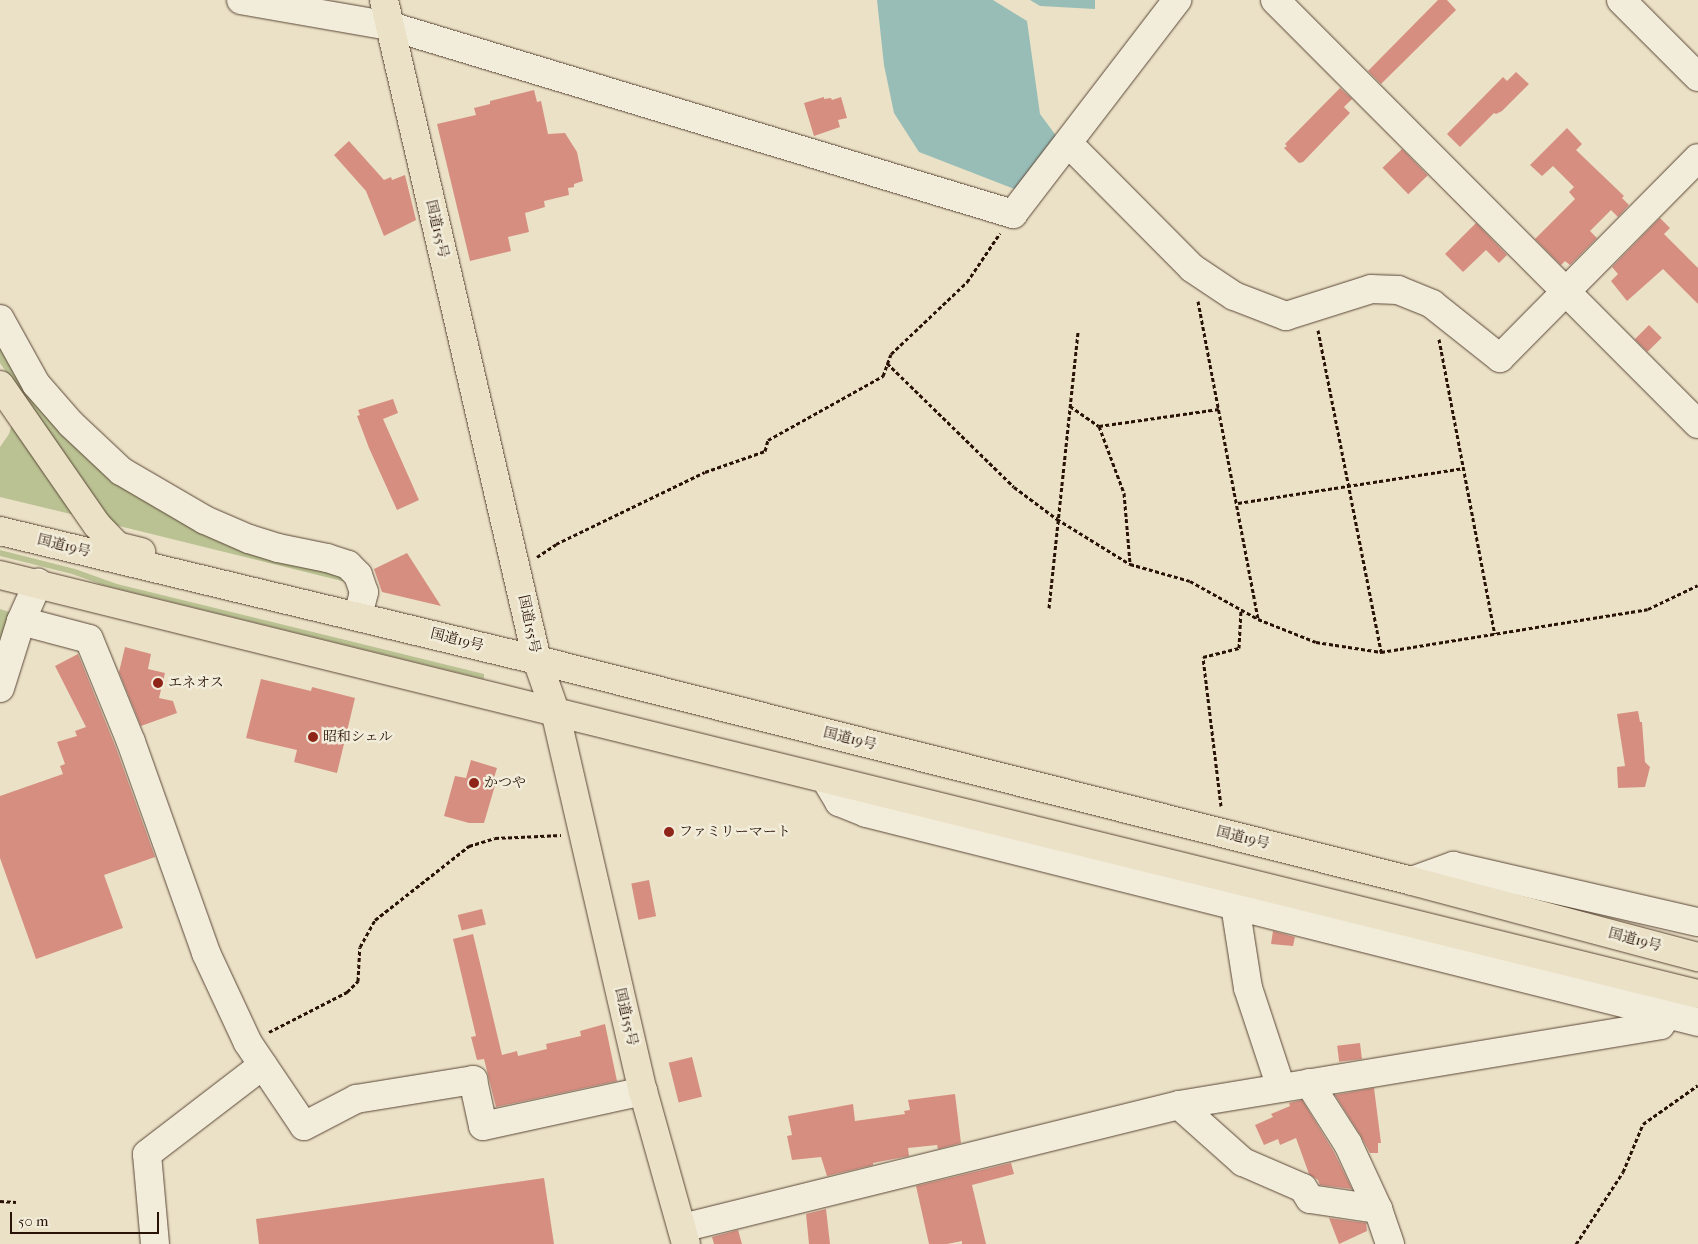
<!DOCTYPE html>
<meta charset="utf-8">
<style>
body{margin:0}
#map{position:relative;width:1698px;height:1244px;overflow:hidden;background:#ebe1c6;font-family:"IM FELL French Canon","Noto Serif JP",serif}
div>[style]{position:absolute}
.green>*{inset:0;background:#bac293}
.water>*{inset:0;background:#98bdb7}
.building>*{inset:0;background:#d68e81;transform-origin:0 0}
.path>*{height:3px;margin-top:-1.5px;transform-origin:0;background:repeating-linear-gradient(90deg,#291307 0 4px,transparent 0 6.5px)}
.roads{filter:drop-shadow(0 0 1px #5a4637) drop-shadow(0 0 1px #5a4637)}
.minor>*{height:28px;margin:-14px;padding:0 14px;transform-origin:14px;border-radius:14px;background:#f2ecda}
.highway>*{height:28px;margin:-14px;padding:0 14px;transform-origin:14px;border-radius:14px;background:#ebe1c6}
.dots>*{width:14px;height:14px;translate:-50% -50%;box-sizing:border-box;border:2px solid #f2ecda;border-radius:50%}
span{translate:-50% -50%;white-space:nowrap;text-align:center;line-height:1.15;-webkit-text-stroke:5px #f2ecda;paint-order:stroke}
.street-label{font-size:14px;color:#291307}
.poi-label{font-size:14px;color:#291307}
.left{translate:0 -50%;text-align:left}
.scale{position:absolute;left:10px;top:1212px;width:149px;height:22px;box-sizing:border-box;border:2px solid #291307;border-top:0;padding-left:6px;font-size:15px;line-height:18px;white-space:nowrap;color:#291307;-webkit-text-stroke:4px #f2ecda;paint-order:stroke}
</style>
<div id="map">
<div class="green">
<i style="clip-path:polygon(0 333px,117px 476px,330px 565px,354px 584px,111px 524px,0 363px)"></i>
<i style="clip-path:polygon(13px 421px,79px 516px,0 497px,0 447px,9px 434px)"></i>
<i style="clip-path:polygon(0 550px,75px 569px,117px 584px,484px 674px,484px 679px,103px 585px,72px 574px,0 556px)"></i>
<i style="clip-path:polygon(0 609px,16px 614px,0 643px)"></i>
</div>
<div class="water">
<i style="clip-path:polygon(877px 0,993px 0,1027px 21px,1040px 114px,1060px 141px,1017px 190px,919px 152px,894px 113px,884px 65px)"></i>
<i style="clip-path:polygon(1030px 0,1095px 0,1095px 9px,1040px 6px)"></i>
</div>
<div class="building">
<i style="clip-path:polygon(1438px 0,1447px 0,1456px 10px,1381px 84px,1368px 71px)"></i>
<i style="clip-path:polygon(1516px 72px,1529px 84px,1502px 111px,1496px 114px,1494px 113px,1460px 147px,1447px 134px,1503px 77px,1507px 81px)"></i>
<i style="clip-path:polygon(1340px 88px,1352px 99px,1344px 107px,1350px 113px,1303px 162px,1299px 163px,1284px 148px,1287px 146px,1285px 144px)"></i>
<i style="clip-path:polygon(534px 90px,537px 102px,541px 101px,548px 134px,565px 133px,577px 152px,583px 181px,574px 184px,574px 187px,568px 188px,569px 195px,544px 201px,545px 207px,525px 213px,529px 232px,508px 237px,511px 251px,470px 261px,437px 124px,476px 115px,474px 108px,490px 104px,490px 101px)"></i>
<i style="clip-path:polygon(824px 97px,824px 99px,831px 98px,832px 100px,841px 97px,847px 118px,838px 120px,840px 127px,814px 136px,804px 103px)"></i>
<i style="clip-path:polygon(1567px 128px,1582px 144px,1576px 150px,1624px 196px,1622px 198px,1629px 205px,1618px 217px,1611px 210px,1590px 231px,1597px 238px,1570px 265px,1565px 261px,1561px 265px,1535px 239px,1575px 199px,1569px 192px,1574px 187px,1553px 166px,1542px 176px,1530px 165px)"></i>
<i style="clip-path:polygon(349px 141px,384px 180px,391px 177px,392px 180px,405px 175px,416px 220px,384px 236px,366px 191px,334px 155px)"></i>
<i style="left:1402px;top:149px;width:37px;height:27px;rotate:46deg"></i>
<i style="clip-path:polygon(1660px 218px,1670px 228px,1664px 234px,1698px 268px,1698px 304px,1663px 269px,1627px 301px,1611px 281px,1618px 274px,1612px 267px)"></i>
<i style="clip-path:polygon(1476px 223px,1507px 255px,1499px 263px,1486px 250px,1463px 272px,1445px 254px)"></i>
<i style="left:1649px;top:325px;width:18px;height:20px;rotate:45deg"></i>
<i style="clip-path:polygon(393px 399px,398px 413px,383px 419px,419px 500px,397px 510px,369px 448px,357px 416px,360px 415px,358px 410px)"></i>
<i style="clip-path:polygon(407px 553px,441px 606px,382px 592px,374px 569px)"></i>
<i style="clip-path:polygon(125px 647px,151px 654px,148px 669px,165px 673px,159px 698px,173px 701px,177px 713px,141px 726px,119px 672px)"></i>
<i style="clip-path:polygon(78px 654px,116px 748px,155px 857px,104px 875px,123px 928px,36px 959px,0 858px,0 796px,63px 774px,60px 766px,65px 764px,57px 742px,77px 736px,75px 731px,86px 727px,55px 666px)"></i>
<i style="clip-path:polygon(261px 679px,311px 691px,312px 687px,355px 698px,337px 773px,294px 762px,297px 750px,246px 738px)"></i>
<i style="clip-path:polygon(1638px 711px,1640px 722px,1642px 722px,1645px 762px,1650px 767px,1645px 787px,1618px 788px,1617px 767px,1625px 766px,1617px 714px)"></i>
<i style="clip-path:polygon(471px 760px,497px 768px,493px 781px,496px 782px,484px 823px,469px 823px,444px 816px,455px 776px,466px 778px)"></i>
<i style="left:649px;top:880px;width:37px;height:18px;rotate:79deg"></i>
<i style="left:482px;top:909px;width:16px;height:25px;rotate:76deg"></i>
<i style="clip-path:polygon(1273px 931px,1295px 937px,1293px 946px,1271px 944px)"></i>
<i style="clip-path:polygon(473px 934px,502px 1055px,517px 1051px,518px 1056px,547px 1049px,546px 1044px,581px 1036px,580px 1031px,605px 1024px,617px 1081px,496px 1107px,484px 1059px,477px 1060px,471px 1037px,476px 1036px,453px 939px)"></i>
<i style="left:1360px;top:1043px;width:16px;height:23px;rotate:83deg"></i>
<i style="left:692px;top:1057px;width:41px;height:24px;rotate:76deg"></i>
<i style="clip-path:polygon(1374px 1088px,1381px 1143px,1378px 1143px,1378px 1153px,1370px 1153px,1361px 1136px,1335px 1095px)"></i>
<i style="clip-path:polygon(955px 1094px,961px 1143px,938px 1149px,937px 1145px,908px 1148px,909px 1156px,873px 1163px,873px 1165px,827px 1176px,821px 1157px,792px 1160px,787px 1136px,792px 1135px,788px 1116px,853px 1104px,855px 1121px,905px 1114px,904px 1111px,910px 1110px,908px 1100px)"></i>
<i style="clip-path:polygon(1302px 1100px,1334px 1152px,1352px 1189px,1320px 1185px,1318px 1180px,1309px 1174px,1296px 1138px,1280px 1145px,1278px 1139px,1264px 1145px,1255px 1125px,1273px 1117px,1271px 1114px,1290px 1106px,1289px 1103px)"></i>
<i style="clip-path:polygon(1011px 1163px,1014px 1174px,972px 1185px,986px 1244px,962px 1244px,962px 1241px,947px 1244px,929px 1244px,916px 1186px)"></i>
<i style="clip-path:polygon(544px 1178px,554px 1244px,259px 1244px,256px 1219px)"></i>
<i style="clip-path:polygon(826px 1209px,830px 1244px,809px 1244px,806px 1214px)"></i>
<i style="clip-path:polygon(1329px 1218px,1366px 1223px,1367px 1231px,1339px 1244px)"></i>
<i style="clip-path:polygon(738px 1230px,742px 1244px,714px 1244px,712px 1237px)"></i>
</div>
<div class="path">
<i style="left:1198px;top:301px;width:324px;rotate:79.3deg"></i>
<i style="left:1318px;top:330px;width:328px;rotate:78.9deg"></i>
<i style="left:1439px;top:339px;width:300px;rotate:79.3deg"></i>
<i style="left:887px;top:363px;width:177px;rotate:44.3deg"></i>
<i style="left:1014px;top:487px;width:54px;rotate:36.7deg"></i>
<i style="left:1057px;top:519px;width:86px;rotate:31.7deg"></i>
<i style="left:1130px;top:564px;width:62px;rotate:15.8deg"></i>
<i style="left:1190px;top:581px;width:78px;rotate:29.2deg"></i>
<i style="left:1258px;top:619px;width:62px;rotate:21.6deg"></i>
<i style="left:1316px;top:642px;width:66px;rotate:8.7deg"></i>
<i style="left:1381px;top:652px;width:270px;rotate:-9.1deg"></i>
<i style="left:1648px;top:609px;width:55px;rotate:-25.6deg"></i>
<i style="left:1070px;top:406px;width:35px;rotate:35deg"></i>
<i style="left:1099px;top:426px;width:72px;rotate:69.5deg"></i>
<i style="left:1124px;top:493px;width:70px;rotate:85.1deg"></i>
<i style="left:1099px;top:426px;width:121px;rotate:-8.1deg"></i>
<i style="left:1238px;top:503px;width:229px;rotate:-8.8deg"></i>
<i style="left:537px;top:557px;width:23px;rotate:-34deg"></i>
<i style="left:556px;top:544px;width:165px;rotate:-25.8deg"></i>
<i style="left:705px;top:472px;width:64px;rotate:-19.3deg"></i>
<i style="left:765px;top:451px;width:11px;rotate:-75deg"></i>
<i style="left:768px;top:440px;width:132px;rotate:-29.1deg"></i>
<i style="left:883px;top:376px;width:23px;rotate:-70deg"></i>
<i style="left:891px;top:354px;width:105px;rotate:-43.5deg"></i>
<i style="left:967px;top:282px;width:59px;rotate:-56deg"></i>
<i style="left:1049px;top:608px;width:279px;rotate:-84deg"></i>
<i style="left:1221px;top:806px;width:150px;rotate:-96.9deg"></i>
<i style="left:1203px;top:657px;width:37px;rotate:-14deg"></i>
<i style="left:1239px;top:648px;width:38px;rotate:-87deg"></i>
<i style="left:269px;top:1032px;width:88px;rotate:-27.1deg"></i>
<i style="left:347px;top:992px;width:16px;rotate:-45deg"></i>
<i style="left:358px;top:981px;width:34px;rotate:-87deg"></i>
<i style="left:360px;top:947px;width:31px;rotate:-61deg"></i>
<i style="left:375px;top:920px;width:120px;rotate:-38.2deg"></i>
<i style="left:469px;top:846px;width:27px;rotate:-17deg"></i>
<i style="left:495px;top:838px;width:66px;rotate:-2.6deg"></i>
<i style="left:0;top:1201px;width:16px;rotate:4deg"></i>
<i style="left:1576px;top:1244px;width:86px;rotate:-56.9deg"></i>
<i style="left:1623px;top:1172px;width:52px;rotate:-67.4deg"></i>
<i style="left:1643px;top:1124px;width:67px;rotate:-35.3deg"></i>
</div>
<div class="roads">
<div class="minor">
<i style="left:241px;top:0;width:151px;rotate:9.9deg"></i>
<i style="left:390px;top:26px;width:651px;rotate:16.79deg"></i>
<i style="left:1013px;top:214px;width:270px;rotate:-52.5deg"></i>
<i style="left:1275px;top:0;width:599px;rotate:45.07deg"></i>
<i style="left:1621px;top:0;width:109px;rotate:45deg"></i>
<i style="left:1068px;top:143px;width:176px;rotate:45.2deg"></i>
<i style="left:1192px;top:268px;width:50px;rotate:33.7deg"></i>
<i style="left:1234px;top:296px;width:56px;rotate:21deg"></i>
<i style="left:1286px;top:316px;width:89px;rotate:-17.6deg"></i>
<i style="left:1371px;top:289px;width:27px;rotate:2deg"></i>
<i style="left:1398px;top:290px;width:37px;rotate:22deg"></i>
<i style="left:1432px;top:304px;width:87px;rotate:38.5deg"></i>
<i style="left:1500px;top:358px;width:281px;rotate:-45.3deg"></i>
<i style="left:0;top:319px;width:74px;rotate:61deg"></i>
<i style="left:36px;top:384px;width:53px;rotate:48.8deg"></i>
<i style="left:71px;top:424px;width:69px;rotate:43.2deg"></i>
<i style="left:121px;top:471px;width:97px;rotate:30.3deg"></i>
<i style="left:205px;top:520px;width:48px;rotate:23.4deg"></i>
<i style="left:249px;top:539px;width:30px;rotate:17deg"></i>
<i style="left:278px;top:548px;width:50px;rotate:11.5deg"></i>
<i style="left:327px;top:558px;width:22px;rotate:18deg"></i>
<i style="left:348px;top:565px;width:14px;rotate:45deg"></i>
<i style="left:358px;top:575px;width:18px;rotate:71deg"></i>
<i style="left:364px;top:592px;width:25px;rotate:104deg"></i>
<i style="left:21px;top:621px;width:70px;rotate:14.8deg"></i>
<i style="left:89px;top:639px;width:111px;rotate:67.8deg"></i>
<i style="left:131px;top:742px;width:224px;rotate:70.4deg"></i>
<i style="left:206px;top:953px;width:99px;rotate:65deg"></i>
<i style="left:248px;top:1043px;width:100px;rotate:56deg"></i>
<i style="left:304px;top:1126px;width:59px;rotate:-27.4deg"></i>
<i style="left:356px;top:1099px;width:119px;rotate:-9.2deg"></i>
<i style="left:473px;top:1080px;width:47px;rotate:77.7deg"></i>
<i style="left:483px;top:1126px;width:164px;rotate:-12.3deg"></i>
<i style="left:0;top:688px;width:70px;rotate:-72.6deg"></i>
<i style="left:21px;top:621px;width:42px;rotate:-65.9deg"></i>
<i style="left:826px;top:780px;width:26px;rotate:59deg"></i>
<i style="left:839px;top:802px;width:29px;rotate:22deg"></i>
<i style="left:866px;top:813px;width:858px;rotate:14.1deg"></i>
<i style="left:1412px;top:881px;width:44px;rotate:-20.1deg"></i>
<i style="left:1453px;top:866px;width:251px;rotate:12.9deg"></i>
<i style="left:1235px;top:905px;width:84px;rotate:81.1deg"></i>
<i style="left:1248px;top:988px;width:105px;rotate:71.7deg"></i>
<i style="left:1309px;top:1083px;width:72px;rotate:57.4deg"></i>
<i style="left:1348px;top:1144px;width:72px;rotate:65.2deg"></i>
<i style="left:1378px;top:1209px;width:37px;rotate:71deg"></i>
<i style="left:1179px;top:1105px;width:86px;rotate:41.7deg"></i>
<i style="left:1243px;top:1162px;width:65px;rotate:23.4deg"></i>
<i style="left:1303px;top:1188px;width:13px;rotate:58deg"></i>
<i style="left:1310px;top:1199px;width:69px;rotate:8.4deg"></i>
<i style="left:682px;top:1228px;width:512px;rotate:-13.9deg"></i>
<i style="left:1179px;top:1105px;width:488px;rotate:-9.4deg"></i>
<i style="left:1660px;top:1025px;width:15px;rotate:-48deg"></i>
<i style="left:155px;top:1244px;width:90px;rotate:-95.1deg"></i>
<i style="left:147px;top:1154px;width:146px;rotate:-37.5deg"></i>
</div>
<div class="highway">
<i style="left:384px;top:0;width:678px;rotate:76.95deg"></i>
<i style="left:537px;top:660px;width:54px;rotate:70.6deg"></i>
<i style="left:555px;top:711px;width:390px;rotate:77deg"></i>
<i style="left:643px;top:1091px;width:159px;rotate:74.3deg"></i>
<i style="left:0;top:385px;width:170px;rotate:55.3deg"></i>
<i style="left:97px;top:525px;width:29px;rotate:46deg"></i>
<i style="left:117px;top:546px;width:25px;rotate:14deg"></i>
<i style="left:0;top:531px;width:552px;rotate:13.51deg"></i>
<i style="left:537px;top:660px;width:902px;rotate:14.17deg"></i>
<i style="left:1412px;top:881px;width:296px;rotate:14.9deg"></i>
<i style="left:0;top:575px;width:1749px;rotate:13.86deg"></i>
</div>
</div>
<div class="dots">
<i style="left:158px;top:683px;background:#8f2418"></i>
<i style="left:313px;top:737px;background:#8f2418"></i>
<i style="left:474px;top:783px;background:#8f2418"></i>
<i style="left:669px;top:832px;background:#8f2418"></i>
</div>
<div class="street-label">
<span style="left:437px;top:229px;rotate:77deg">国道155号</span>
<span style="left:64px;top:546px;rotate:14deg">国道19号</span>
<span style="left:529px;top:624px;rotate:78deg">国道155号</span>
<span style="left:457px;top:640px;rotate:14deg">国道19号</span>
<span style="left:850px;top:739px;rotate:14deg">国道19号</span>
<span style="left:1243px;top:838px;rotate:14deg">国道19号</span>
<span style="left:1635px;top:940px;rotate:15deg">国道19号</span>
<span style="left:626px;top:1017px;rotate:77deg">国道155号</span>
</div>
<div class="poi-label">
<span class="left" style="left:168px;top:683px">エネオス</span>
<span class="left" style="left:323px;top:737px">昭和シェル</span>
<span class="left" style="left:484px;top:783px">かつや</span>
<span class="left" style="left:679px;top:832px">ファミリーマート</span>
</div>
<div class="scale">50 m</div>
</div>
